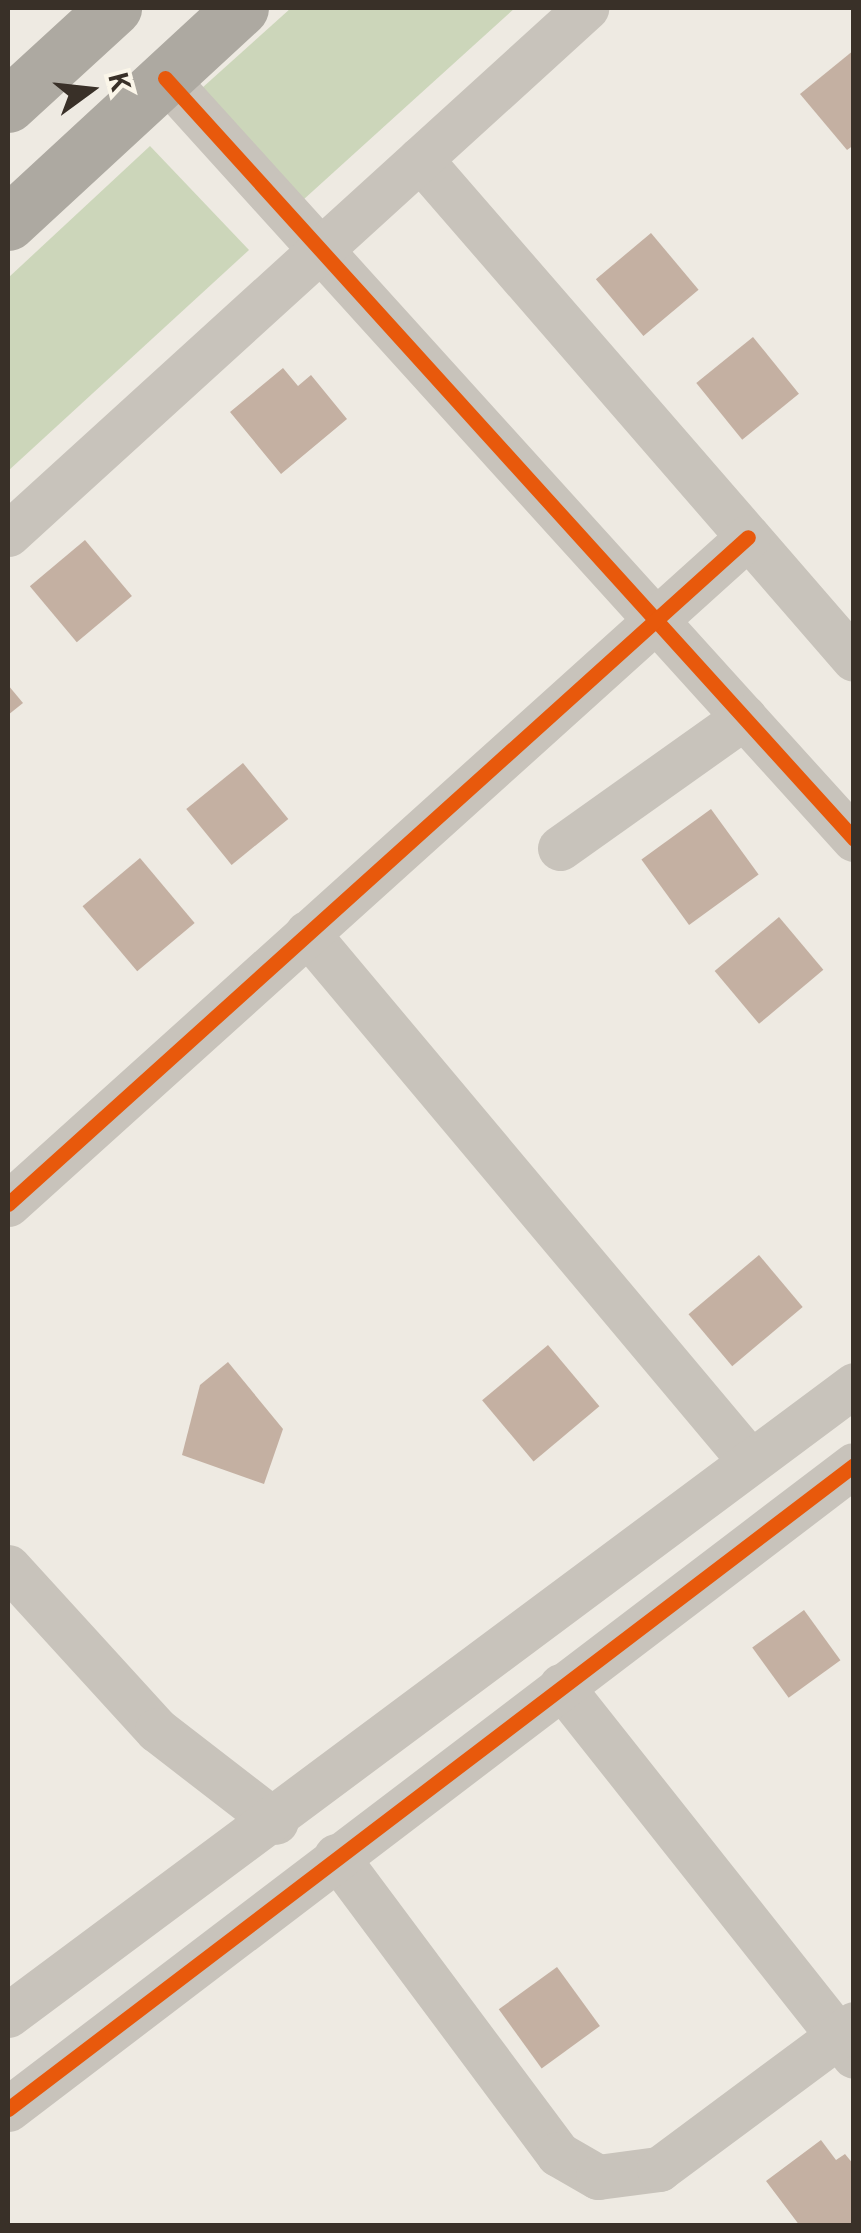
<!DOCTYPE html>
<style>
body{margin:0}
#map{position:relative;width:861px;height:2233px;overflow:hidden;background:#eeeae2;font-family:"DM Sans",sans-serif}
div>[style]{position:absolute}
.green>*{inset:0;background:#ccd6ba}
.building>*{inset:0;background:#c4b0a2;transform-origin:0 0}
.street>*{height:45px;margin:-22.5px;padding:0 22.5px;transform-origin:22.5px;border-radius:22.5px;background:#c8c3bb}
.highway>*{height:55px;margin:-27.5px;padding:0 27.5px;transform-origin:27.5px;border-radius:27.5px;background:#ada9a1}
.cycleway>*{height:15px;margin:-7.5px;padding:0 7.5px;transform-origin:7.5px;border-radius:7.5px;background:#e8590c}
span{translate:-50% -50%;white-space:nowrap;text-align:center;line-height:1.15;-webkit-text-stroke:10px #fbf6e9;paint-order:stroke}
.frame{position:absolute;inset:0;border:10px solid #393028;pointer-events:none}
.north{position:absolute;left:40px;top:40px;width:100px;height:100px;-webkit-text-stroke:8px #fbf6e9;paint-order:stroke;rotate:75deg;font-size:28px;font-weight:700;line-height:40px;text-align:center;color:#393028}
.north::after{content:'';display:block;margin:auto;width:35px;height:45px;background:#393028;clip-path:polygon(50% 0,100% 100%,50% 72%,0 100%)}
</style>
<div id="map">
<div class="green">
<i style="clip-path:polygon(291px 8px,515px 8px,303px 200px,202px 88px)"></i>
<i style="clip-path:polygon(150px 146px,249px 250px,8px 471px,8px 278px)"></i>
</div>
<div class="building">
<i style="clip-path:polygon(854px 50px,854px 145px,847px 150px,800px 94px)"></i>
<i style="left:651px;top:233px;width:74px;height:72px;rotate:50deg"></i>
<i style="left:753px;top:337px;width:73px;height:73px;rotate:51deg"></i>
<i style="clip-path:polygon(283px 368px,298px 386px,311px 375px,347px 419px,281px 474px,230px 412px)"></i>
<i style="left:85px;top:540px;width:73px;height:72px;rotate:50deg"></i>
<i style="clip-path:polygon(8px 685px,23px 703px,8px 715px)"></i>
<i style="left:243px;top:763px;width:72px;height:73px;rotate:51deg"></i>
<i style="left:711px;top:809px;width:81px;height:86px;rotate:54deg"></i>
<i style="left:140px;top:858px;width:85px;height:75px;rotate:50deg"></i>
<i style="left:779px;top:917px;width:69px;height:84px;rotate:50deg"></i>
<i style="left:759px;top:1255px;width:68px;height:92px;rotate:50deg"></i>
<i style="left:548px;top:1345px;width:80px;height:86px;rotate:50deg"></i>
<i style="clip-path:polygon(228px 1362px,283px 1429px,264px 1484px,182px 1455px,200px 1385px)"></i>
<i style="left:804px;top:1610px;width:62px;height:64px;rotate:54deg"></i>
<i style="left:557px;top:1967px;width:73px;height:72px;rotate:54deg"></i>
<i style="clip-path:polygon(821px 2140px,836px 2160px,845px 2154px,854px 2165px,854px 2226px,800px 2226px,766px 2181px)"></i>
</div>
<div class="street">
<i style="left:165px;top:78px;width:1027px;rotate:47.84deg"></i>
<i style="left:420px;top:159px;width:662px;rotate:49.04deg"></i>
<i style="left:8px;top:534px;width:782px;rotate:-42.3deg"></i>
<i style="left:560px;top:848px;width:226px;rotate:-35.4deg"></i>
<i style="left:307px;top:933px;width:689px;rotate:50deg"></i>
<i style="left:8px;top:1204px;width:996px;rotate:-42.03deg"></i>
<i style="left:8px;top:1567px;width:221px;rotate:47.6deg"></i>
<i style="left:157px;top:1730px;width:150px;rotate:37.7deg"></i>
<i style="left:561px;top:1686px;width:472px;rotate:51.6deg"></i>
<i style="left:336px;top:1856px;width:372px;rotate:53.3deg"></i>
<i style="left:558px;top:2154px;width:46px;rotate:29.9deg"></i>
<i style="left:598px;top:2177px;width:62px;rotate:-7.5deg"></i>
<i style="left:659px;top:2169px;width:243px;rotate:-36.6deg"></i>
<i style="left:8px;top:2015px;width:1055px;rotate:-36.67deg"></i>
<i style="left:8px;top:2109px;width:1063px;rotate:-37.28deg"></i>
</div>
<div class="highway">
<i style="left:8px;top:105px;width:144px;rotate:-42.5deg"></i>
<i style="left:8px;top:223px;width:317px;rotate:-42.7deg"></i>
</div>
<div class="cycleway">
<i style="left:165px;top:78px;width:1027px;rotate:47.84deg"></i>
<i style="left:8px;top:1204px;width:996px;rotate:-42.03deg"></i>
<i style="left:8px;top:2109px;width:1063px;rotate:-37.28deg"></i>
</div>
<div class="frame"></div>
<div class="north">K</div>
</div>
